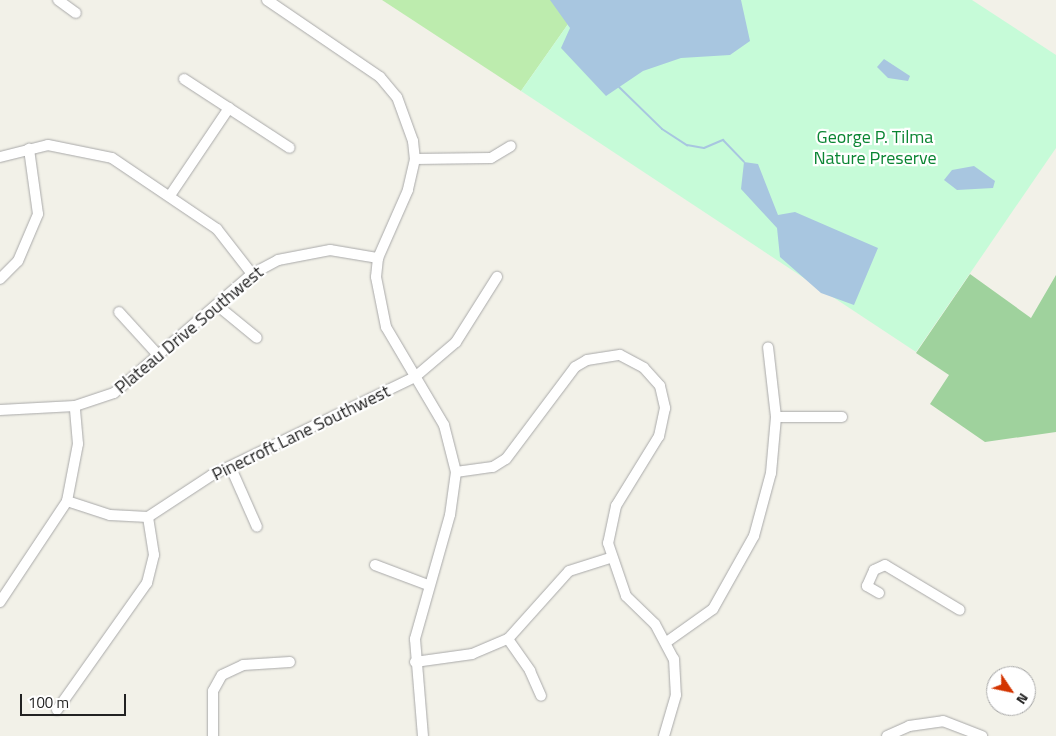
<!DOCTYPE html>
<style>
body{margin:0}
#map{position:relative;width:1056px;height:736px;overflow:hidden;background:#f2f1e8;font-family:"Titillium Web",sans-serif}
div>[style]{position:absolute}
.grass>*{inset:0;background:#bdecae}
.forest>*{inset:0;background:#9fd29d}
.park>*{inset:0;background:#c6fbd8}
.water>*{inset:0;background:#a8c6e0}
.stream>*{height:2px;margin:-1px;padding:0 1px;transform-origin:1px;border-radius:1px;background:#a8c6e0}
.roads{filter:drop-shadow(0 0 1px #a9a9a9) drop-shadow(0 0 1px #a9a9a9)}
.minor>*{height:10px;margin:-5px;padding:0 5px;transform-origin:5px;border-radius:5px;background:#fff}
span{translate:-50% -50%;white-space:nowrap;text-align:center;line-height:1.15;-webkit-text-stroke:4.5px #fff;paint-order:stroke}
.park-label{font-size:18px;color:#0a8533}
.street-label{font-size:18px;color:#222}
.north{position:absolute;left:986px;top:666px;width:50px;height:50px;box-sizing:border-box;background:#fff;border:1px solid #a7a7a7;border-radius:50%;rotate:124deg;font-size:14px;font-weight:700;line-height:20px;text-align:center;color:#222}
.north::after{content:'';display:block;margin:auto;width:18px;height:22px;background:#d33400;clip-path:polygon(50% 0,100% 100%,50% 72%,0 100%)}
.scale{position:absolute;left:20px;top:694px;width:106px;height:22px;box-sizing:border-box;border:2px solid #222;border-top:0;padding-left:6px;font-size:15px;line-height:18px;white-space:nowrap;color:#222;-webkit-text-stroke:4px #fff;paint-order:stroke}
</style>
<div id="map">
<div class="grass">
<i style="clip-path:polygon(382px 0,585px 0,521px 91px)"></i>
</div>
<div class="forest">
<i style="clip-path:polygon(970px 274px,1031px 318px,1056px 275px,1056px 432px,985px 442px,930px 404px,949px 375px,916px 353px)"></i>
</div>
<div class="park">
<i style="clip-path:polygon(585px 0,972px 0,1056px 55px,1056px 148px,916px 352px,521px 91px)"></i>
</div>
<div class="water">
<i style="clip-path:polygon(550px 0,741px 0,750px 41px,730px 55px,681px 58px,643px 71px,606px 96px,561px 48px,570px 28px)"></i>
<i style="clip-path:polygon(884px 59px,910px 76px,908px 81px,888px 78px,877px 67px)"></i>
<i style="clip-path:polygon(744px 162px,758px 164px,778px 215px,795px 212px,878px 248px,854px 305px,821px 293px,780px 257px,777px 228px,741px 189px)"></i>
<i style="clip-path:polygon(974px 166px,995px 181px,993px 188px,957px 190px,944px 180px,952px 170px)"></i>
</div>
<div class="stream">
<i style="left:619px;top:87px;width:60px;rotate:44.3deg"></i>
<i style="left:662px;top:129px;width:30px;rotate:33deg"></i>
<i style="left:687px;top:145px;width:17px;rotate:10deg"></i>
<i style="left:704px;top:148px;width:21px;rotate:-23deg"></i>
<i style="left:723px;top:140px;width:30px;rotate:46deg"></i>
</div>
<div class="roads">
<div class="minor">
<i style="left:58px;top:0;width:22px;rotate:36deg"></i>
<i style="left:267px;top:0;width:137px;rotate:34.3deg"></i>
<i style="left:380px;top:77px;width:26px;rotate:50deg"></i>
<i style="left:397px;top:97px;width:47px;rotate:70deg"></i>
<i style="left:413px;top:141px;width:18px;rotate:84deg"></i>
<i style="left:415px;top:159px;width:32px;rotate:103deg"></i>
<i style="left:408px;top:190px;width:74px;rotate:113.8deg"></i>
<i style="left:378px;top:258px;width:19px;rotate:96deg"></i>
<i style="left:376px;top:277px;width:51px;rotate:78.7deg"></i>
<i style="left:386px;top:327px;width:114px;rotate:59.4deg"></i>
<i style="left:444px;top:425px;width:49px;rotate:75.7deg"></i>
<i style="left:456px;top:472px;width:43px;rotate:97.9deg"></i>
<i style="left:450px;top:515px;width:129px;rotate:105.8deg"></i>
<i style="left:415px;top:639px;width:97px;rotate:85.3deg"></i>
<i style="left:184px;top:79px;width:126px;rotate:33.1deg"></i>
<i style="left:0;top:157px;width:49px;rotate:-14deg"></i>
<i style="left:48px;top:145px;width:65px;rotate:11.5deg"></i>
<i style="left:112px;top:158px;width:127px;rotate:34.1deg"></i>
<i style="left:217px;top:229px;width:57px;rotate:52.1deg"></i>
<i style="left:415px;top:159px;width:76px;rotate:-0.8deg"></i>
<i style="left:491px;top:158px;width:23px;rotate:-31deg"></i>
<i style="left:171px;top:194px;width:104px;rotate:-56deg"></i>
<i style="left:0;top:279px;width:25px;rotate:-45deg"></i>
<i style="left:18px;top:261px;width:51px;rotate:-66.9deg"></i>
<i style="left:38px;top:214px;width:66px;rotate:-97.9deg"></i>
<i style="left:218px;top:306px;width:50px;rotate:39.4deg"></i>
<i style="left:119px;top:312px;width:59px;rotate:47.7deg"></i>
<i style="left:0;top:410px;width:75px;rotate:-3.1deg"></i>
<i style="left:75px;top:406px;width:41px;rotate:-18.4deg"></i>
<i style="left:114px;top:393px;width:182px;rotate:-40.8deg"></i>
<i style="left:252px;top:274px;width:30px;rotate:-28deg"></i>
<i style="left:278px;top:260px;width:53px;rotate:-10.9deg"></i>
<i style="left:330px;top:250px;width:49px;rotate:9.5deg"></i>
<i style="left:776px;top:417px;width:66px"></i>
<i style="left:231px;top:468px;width:64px;rotate:66.2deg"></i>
<i style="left:456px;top:472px;width:37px;rotate:-8deg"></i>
<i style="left:493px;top:467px;width:15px;rotate:-32deg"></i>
<i style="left:506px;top:459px;width:115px;rotate:-53.1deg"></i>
<i style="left:575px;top:367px;width:14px;rotate:-30deg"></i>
<i style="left:587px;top:360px;width:33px;rotate:-9deg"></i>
<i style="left:620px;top:355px;width:27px;rotate:28deg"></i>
<i style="left:644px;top:368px;width:24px;rotate:48deg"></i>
<i style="left:660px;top:386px;width:23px;rotate:77deg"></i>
<i style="left:665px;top:408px;width:29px;rotate:102deg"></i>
<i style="left:659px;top:436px;width:82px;rotate:121.6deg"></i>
<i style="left:616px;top:506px;width:38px;rotate:102deg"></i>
<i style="left:608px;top:543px;width:56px;rotate:71.2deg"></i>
<i style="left:626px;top:596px;width:40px;rotate:44deg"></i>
<i style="left:655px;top:624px;width:40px;rotate:62deg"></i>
<i style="left:674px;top:659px;width:36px;rotate:87deg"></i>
<i style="left:676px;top:695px;width:43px;rotate:106.3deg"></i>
<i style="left:67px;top:501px;width:45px;rotate:18deg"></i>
<i style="left:110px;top:515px;width:38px;rotate:3deg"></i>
<i style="left:148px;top:517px;width:77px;rotate:-33.3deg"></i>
<i style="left:212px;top:475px;width:225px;rotate:-25.8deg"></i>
<i style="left:415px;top:377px;width:54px;rotate:-40.5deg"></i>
<i style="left:456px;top:342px;width:77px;rotate:-57.8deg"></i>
<i style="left:375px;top:565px;width:57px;rotate:20.7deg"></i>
<i style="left:879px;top:593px;width:14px;rotate:-150deg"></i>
<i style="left:867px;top:586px;width:17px;rotate:-66deg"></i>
<i style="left:874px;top:570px;width:12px;rotate:-24deg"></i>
<i style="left:885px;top:565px;width:87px;rotate:31deg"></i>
<i style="left:0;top:602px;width:121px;rotate:-56.4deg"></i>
<i style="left:67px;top:501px;width:58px;rotate:-79.1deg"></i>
<i style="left:78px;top:444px;width:38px;rotate:-95deg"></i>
<i style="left:508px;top:639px;width:39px;rotate:55deg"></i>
<i style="left:530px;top:671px;width:27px;rotate:66deg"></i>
<i style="left:668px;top:641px;width:55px;rotate:-35.4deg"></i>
<i style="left:713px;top:609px;width:84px;rotate:-60.7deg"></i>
<i style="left:754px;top:536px;width:65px;rotate:-74.9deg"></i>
<i style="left:771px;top:473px;width:56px;rotate:-84.9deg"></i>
<i style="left:776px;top:417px;width:70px;rotate:-96.5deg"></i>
<i style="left:415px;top:662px;width:58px;rotate:-8deg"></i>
<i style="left:472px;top:654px;width:39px;rotate:-23deg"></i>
<i style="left:508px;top:639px;width:91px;rotate:-48.1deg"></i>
<i style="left:569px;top:571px;width:43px;rotate:-17.6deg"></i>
<i style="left:57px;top:710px;width:156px;rotate:-54.7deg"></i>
<i style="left:147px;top:583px;width:29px;rotate:-76deg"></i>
<i style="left:154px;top:555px;width:38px;rotate:-99deg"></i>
<i style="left:213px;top:736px;width:45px;rotate:-90deg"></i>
<i style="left:213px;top:691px;width:18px;rotate:-61deg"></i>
<i style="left:222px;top:675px;width:23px;rotate:-25deg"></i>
<i style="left:243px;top:665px;width:47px;rotate:-3.7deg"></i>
<i style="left:887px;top:736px;width:24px;rotate:-24deg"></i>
<i style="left:909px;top:726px;width:34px;rotate:-8deg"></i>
<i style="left:943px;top:721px;width:42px;rotate:21deg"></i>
</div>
</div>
<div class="park-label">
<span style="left:875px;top:148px">George P. Tilma<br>Nature Preserve</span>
</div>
<div class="street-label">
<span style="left:189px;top:330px;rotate:-40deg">Plateau Drive Southwest</span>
<span style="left:301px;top:433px;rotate:-26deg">Pinecroft Lane Southwest</span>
</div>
<div class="north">N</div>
<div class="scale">100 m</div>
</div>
